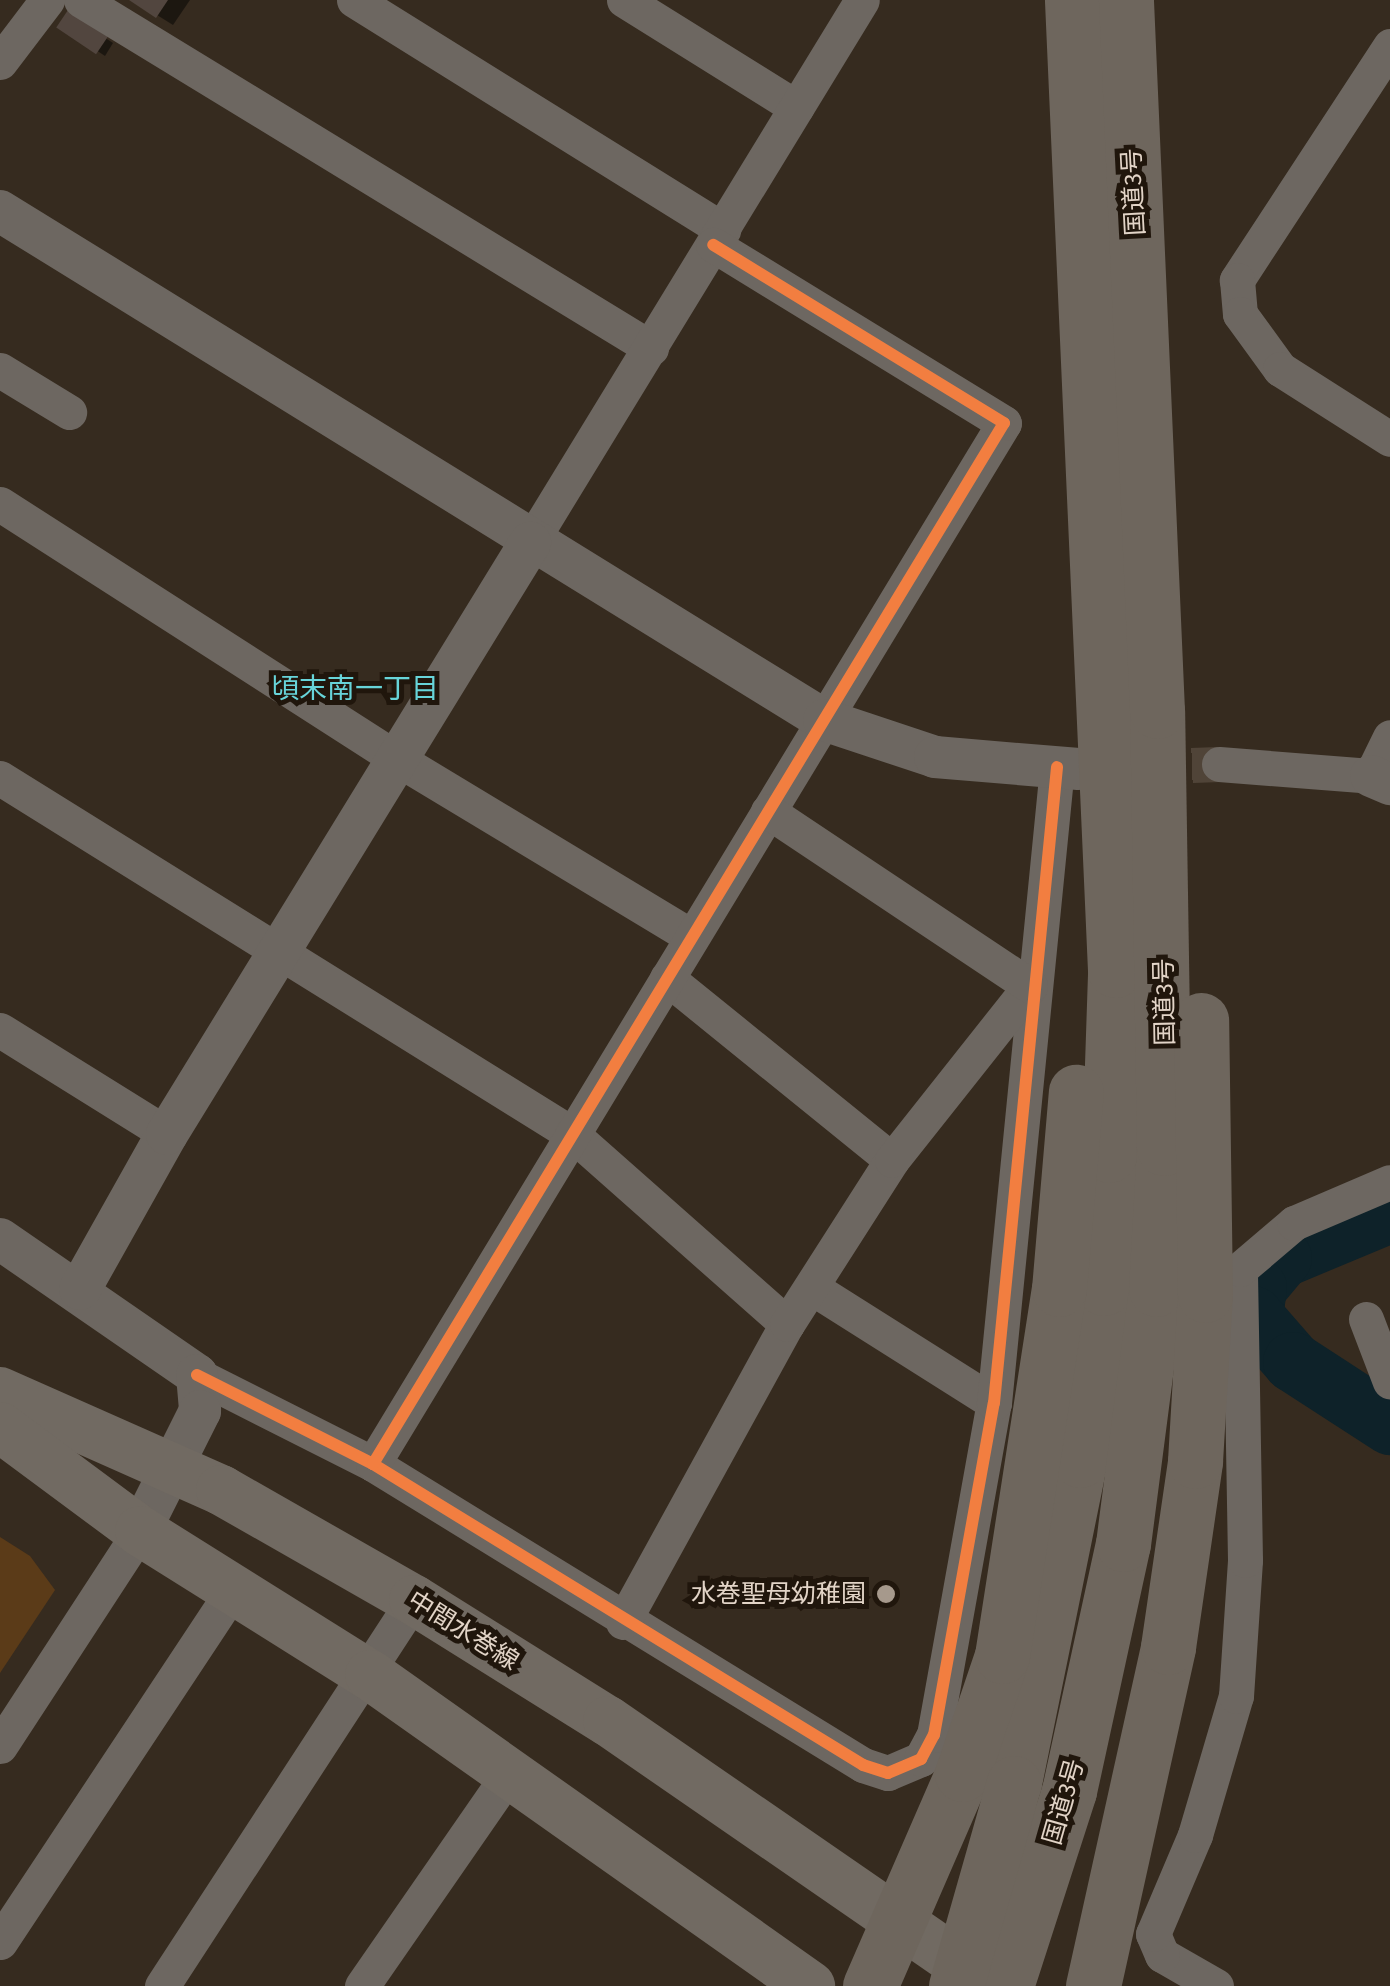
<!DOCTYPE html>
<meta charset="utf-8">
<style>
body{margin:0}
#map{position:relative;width:1390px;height:1986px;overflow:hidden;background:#362b1f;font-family:"Source Sans 3","Noto Sans JP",sans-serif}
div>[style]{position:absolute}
.green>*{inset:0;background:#5b3b18}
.shadow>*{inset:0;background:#0007}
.river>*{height:60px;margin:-30px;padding:0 30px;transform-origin:30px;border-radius:30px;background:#0e2229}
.building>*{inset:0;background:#52463f;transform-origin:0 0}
.minor-tunnel>*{height:35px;margin-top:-17.5px;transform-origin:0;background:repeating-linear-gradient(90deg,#504438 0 35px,transparent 0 53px)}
.minor>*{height:35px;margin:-17.5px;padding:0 17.5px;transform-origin:17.5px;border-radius:17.5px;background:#6d6761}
.tertiary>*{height:42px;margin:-21px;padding:0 21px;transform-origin:21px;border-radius:21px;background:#6d6761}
.secondary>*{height:50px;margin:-25px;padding:0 25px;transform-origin:25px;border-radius:25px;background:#716a62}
.trunk>*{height:55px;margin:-27.5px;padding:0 27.5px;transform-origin:27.5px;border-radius:27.5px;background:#6e665d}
.trunk-bridge>*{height:55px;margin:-27.5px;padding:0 27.5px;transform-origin:27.5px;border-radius:27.5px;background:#6e665d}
.cycleway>*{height:12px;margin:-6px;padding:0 6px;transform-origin:6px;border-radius:6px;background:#f27e40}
.dots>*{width:28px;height:28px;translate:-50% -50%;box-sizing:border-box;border:5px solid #20160c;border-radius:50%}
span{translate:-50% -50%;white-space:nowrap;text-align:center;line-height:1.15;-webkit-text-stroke:10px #20160c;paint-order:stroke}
.street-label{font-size:25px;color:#e2d4c7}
.poi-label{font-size:25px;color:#e2d4c7}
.right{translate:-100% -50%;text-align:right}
.neighbourhood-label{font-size:28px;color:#67d4d9}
</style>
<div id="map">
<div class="green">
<i style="clip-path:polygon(0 1537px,30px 1556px,55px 1590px,0 1673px)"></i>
</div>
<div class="shadow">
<i style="clip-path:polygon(133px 0,190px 0,173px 25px)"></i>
<i style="clip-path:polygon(75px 18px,113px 43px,105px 56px,60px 26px)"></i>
</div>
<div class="river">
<i style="left:1390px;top:1213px;width:117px;rotate:157.4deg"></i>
<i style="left:1282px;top:1258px;width:39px;rotate:130deg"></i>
<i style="left:1257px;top:1288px;width:28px;rotate:98deg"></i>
<i style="left:1253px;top:1316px;width:61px;rotate:49deg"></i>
<i style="left:1293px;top:1362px;width:116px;rotate:33deg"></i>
</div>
<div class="building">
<i style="clip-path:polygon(129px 0,168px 0,156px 18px)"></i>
<i style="left:68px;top:10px;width:48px;height:21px;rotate:34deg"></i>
</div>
<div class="minor-tunnel">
<i style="left:1139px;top:767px;width:80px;rotate:-2.1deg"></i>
</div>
<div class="minor">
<i style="left:81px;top:0;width:668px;rotate:31.41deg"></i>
<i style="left:354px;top:0;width:435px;rotate:31.9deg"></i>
<i style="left:624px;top:0;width:203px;rotate:31.9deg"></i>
<i style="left:1390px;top:46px;width:280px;rotate:123.2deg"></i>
<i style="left:1237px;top:280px;width:34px;rotate:85deg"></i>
<i style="left:1240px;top:314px;width:68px;rotate:54deg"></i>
<i style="left:1280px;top:369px;width:130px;rotate:32.5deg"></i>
<i style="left:0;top:62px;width:78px;rotate:-52.8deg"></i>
<i style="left:0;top:370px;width:81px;rotate:31.3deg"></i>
<i style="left:0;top:504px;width:474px;rotate:32.7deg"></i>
<i style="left:399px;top:760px;width:342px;rotate:31.1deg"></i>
<i style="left:530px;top:543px;width:636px;rotate:-58.56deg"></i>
<i style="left:1219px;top:764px;width:152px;rotate:4.5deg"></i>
<i style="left:1371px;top:776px;width:43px;rotate:-64deg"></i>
<i style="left:0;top:778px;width:674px;rotate:31.9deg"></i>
<i style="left:572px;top:1134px;width:287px;rotate:41.5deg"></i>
<i style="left:667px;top:978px;width:289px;rotate:39deg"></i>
<i style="left:0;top:1030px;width:197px;rotate:31.9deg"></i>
<i style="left:814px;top:1289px;width:213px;rotate:32.3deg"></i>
<i style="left:1366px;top:1319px;width:67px;rotate:69.1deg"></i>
<i style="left:197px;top:1375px;width:197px;rotate:26.8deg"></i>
<i style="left:373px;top:1464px;width:575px;rotate:31.56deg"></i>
<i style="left:863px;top:1765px;width:26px;rotate:18deg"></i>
<i style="left:888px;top:1773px;width:36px;rotate:-23deg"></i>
<i style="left:921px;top:1759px;width:27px;rotate:-62deg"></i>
<i style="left:934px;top:1735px;width:337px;rotate:-79.8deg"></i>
<i style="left:994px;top:1403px;width:639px;rotate:-84.34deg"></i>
<i style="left:373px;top:1464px;width:1217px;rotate:-58.78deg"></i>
<i style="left:1004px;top:423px;width:341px;rotate:-148.5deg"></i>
<i style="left:623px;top:1622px;width:340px;rotate:-61.2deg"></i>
<i style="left:787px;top:1324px;width:195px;rotate:-57.4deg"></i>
<i style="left:892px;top:1160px;width:222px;rotate:-51.6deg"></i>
<i style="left:1030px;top:986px;width:315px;rotate:-146.3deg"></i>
<i style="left:0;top:1746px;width:257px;rotate:-56.9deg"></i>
<i style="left:0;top:1942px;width:422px;rotate:-56.5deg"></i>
<i style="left:162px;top:1986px;width:461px;rotate:-56.9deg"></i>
<i style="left:362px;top:1986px;width:257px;rotate:-55.3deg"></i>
<i style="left:1216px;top:1986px;width:62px;rotate:-150.1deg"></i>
<i style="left:1162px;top:1955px;width:23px;rotate:-113deg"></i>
<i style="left:1153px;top:1934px;width:108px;rotate:-67deg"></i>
<i style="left:1195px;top:1835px;width:145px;rotate:-73.6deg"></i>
<i style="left:1236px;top:1696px;width:136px;rotate:-86.2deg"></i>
<i style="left:1245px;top:1560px;width:291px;rotate:-91deg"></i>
<i style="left:1240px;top:1269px;width:71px;rotate:-40.4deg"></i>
<i style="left:1294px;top:1223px;width:104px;rotate:-23.1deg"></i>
</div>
<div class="tertiary">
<i style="left:0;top:211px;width:969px;rotate:31.7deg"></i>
<i style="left:824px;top:720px;width:117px;rotate:18.4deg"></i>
<i style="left:935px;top:757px;width:144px;rotate:4.8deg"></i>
<i style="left:1371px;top:776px;width:21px;rotate:23deg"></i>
<i style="left:0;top:1239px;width:239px;rotate:34.6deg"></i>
<i style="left:197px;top:1375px;width:36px;rotate:85deg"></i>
<i style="left:200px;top:1411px;width:134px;rotate:116.6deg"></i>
<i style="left:80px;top:1289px;width:178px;rotate:-60.7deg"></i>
<i style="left:167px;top:1134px;width:694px;rotate:-58.44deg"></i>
</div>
<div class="secondary">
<i style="left:0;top:1392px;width:242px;rotate:23.9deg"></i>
<i style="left:221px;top:1490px;width:222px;rotate:29.7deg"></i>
<i style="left:414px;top:1600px;width:229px;rotate:32deg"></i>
<i style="left:608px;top:1721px;width:467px;rotate:34.6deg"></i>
<i style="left:0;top:1427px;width:174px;rotate:36.6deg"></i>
<i style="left:140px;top:1531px;width:271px;rotate:32.1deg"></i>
<i style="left:370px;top:1675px;width:539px;rotate:35.25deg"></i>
</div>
<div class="trunk">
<i style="left:1014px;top:1783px;width:330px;rotate:-78.5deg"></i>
<i style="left:1080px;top:1460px;width:174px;rotate:-82.1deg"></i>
<i style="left:1104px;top:1288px;width:133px;rotate:-87.8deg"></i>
<i style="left:1109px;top:1155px;width:185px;rotate:-88.1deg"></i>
<i style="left:1115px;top:970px;width:971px;rotate:-92.54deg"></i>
<i style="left:870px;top:1986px;width:231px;rotate:-66.5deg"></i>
<i style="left:962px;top:1774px;width:125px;rotate:-71.3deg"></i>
<i style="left:1002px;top:1656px;width:371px;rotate:-81.2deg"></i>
<i style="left:1059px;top:1289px;width:198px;rotate:-85.1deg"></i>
<i style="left:1006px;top:1986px;width:205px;rotate:-72.1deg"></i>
<i style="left:1069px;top:1791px;width:253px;rotate:-77.7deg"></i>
<i style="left:1123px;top:1544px;width:257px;rotate:-82.6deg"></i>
<i style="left:1156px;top:1289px;width:141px;rotate:-86.8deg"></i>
<i style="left:1164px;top:1148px;width:437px;rotate:-90.9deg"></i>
<i style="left:1157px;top:711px;width:712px;rotate:-92.5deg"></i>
<i style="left:1093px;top:1986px;width:347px;rotate:-77.5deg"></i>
<i style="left:1168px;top:1647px;width:188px;rotate:-81.7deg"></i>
<i style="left:1195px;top:1461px;width:166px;rotate:-86.6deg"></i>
<i style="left:1205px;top:1295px;width:275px;rotate:-90.8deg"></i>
</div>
<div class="trunk-bridge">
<i style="left:956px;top:1986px;width:211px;rotate:-74.1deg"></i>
</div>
<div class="cycleway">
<i style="left:197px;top:1375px;width:197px;rotate:26.8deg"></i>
<i style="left:373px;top:1464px;width:575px;rotate:31.56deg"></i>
<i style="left:863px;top:1765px;width:26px;rotate:18deg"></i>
<i style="left:888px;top:1773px;width:36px;rotate:-23deg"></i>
<i style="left:921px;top:1759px;width:27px;rotate:-62deg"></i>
<i style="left:934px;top:1735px;width:337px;rotate:-79.8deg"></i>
<i style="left:994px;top:1403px;width:639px;rotate:-84.34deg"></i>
<i style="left:373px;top:1464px;width:1217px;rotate:-58.78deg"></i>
<i style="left:1004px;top:423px;width:341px;rotate:-148.5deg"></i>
</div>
<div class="dots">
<i style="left:886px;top:1594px;background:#a6998c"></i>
</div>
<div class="street-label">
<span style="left:1134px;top:192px;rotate:-93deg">国道3号</span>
<span style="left:1165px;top:1002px;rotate:-91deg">国道3号</span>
<span style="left:463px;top:1631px;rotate:32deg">中間水巻線</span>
<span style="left:1064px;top:1802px;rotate:-74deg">国道3号</span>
</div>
<div class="poi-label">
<span class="right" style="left:866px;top:1594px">水巻聖母幼稚園</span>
</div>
<div class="neighbourhood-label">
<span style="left:355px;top:689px">頃末南一丁目</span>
</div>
</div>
